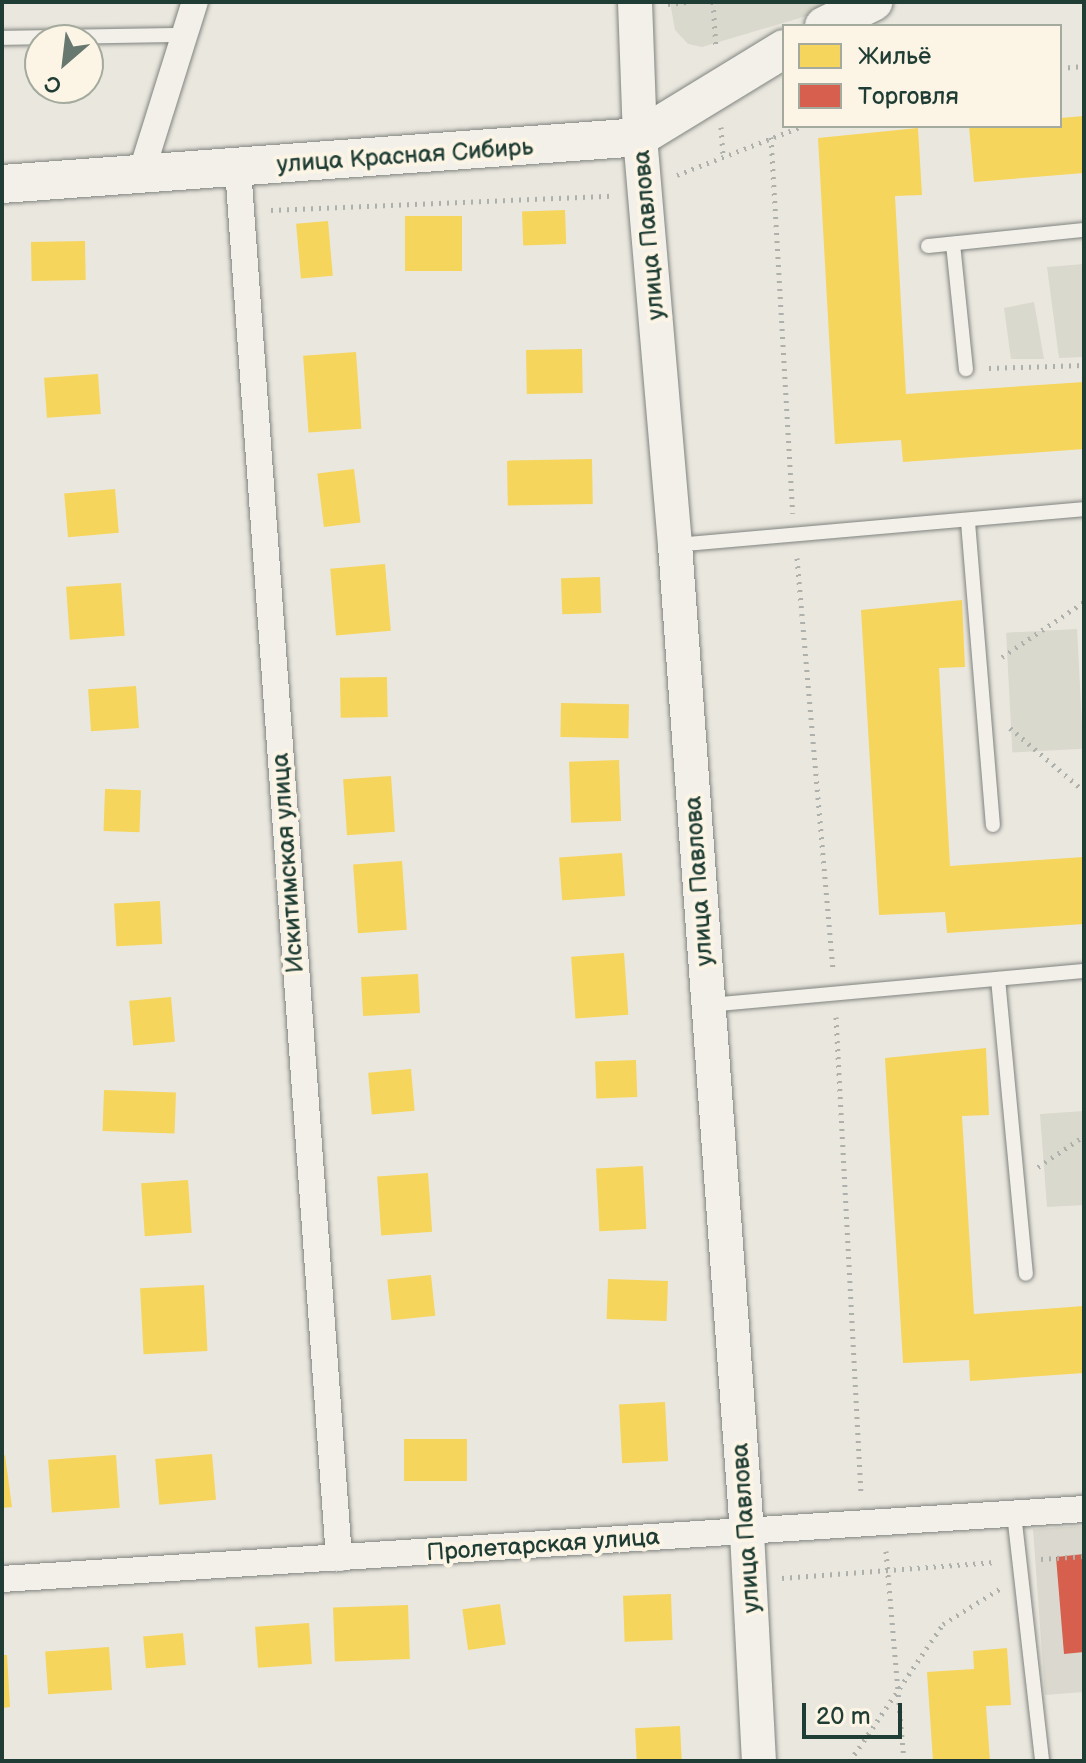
<!DOCTYPE html>
<meta charset="utf-8">
<style>
body{margin:0}
#map{position:relative;width:1086px;height:1763px;overflow:hidden;background:#eae7df;font-family:"Balsamiq Sans",sans-serif}
div>[style]{position:absolute}
.built>*{inset:0;background:#dbd9cf}
.green>*{inset:0;background:#dad9cd;transform-origin:0 0}
.homes>*{inset:0;background:#f6d55c;transform-origin:0 0}
.shops>*{inset:0;background:#d6604d}
.path>*{height:5px;margin-top:-2.5px;transform-origin:0;background:repeating-linear-gradient(90deg,#aeb1ab 0 2px,transparent 0 8px)}
.roads{filter:drop-shadow(0 0 2px #80847f) drop-shadow(0 0 2px #80847f)}
.service>*{height:14px;margin:-7px;padding:0 7px;transform-origin:7px;border-radius:7px;background:#f3f0ea}
.minor>*{height:26px;margin:-13px;padding:0 13px;transform-origin:13px;border-radius:13px;background:#f3f0ea}
.tertiary>*{height:34px;margin:-17px;padding:0 17px;transform-origin:17px;border-radius:17px;background:#f3f0ea}
.secondary>*{height:38px;margin:-19px;padding:0 19px;transform-origin:19px;border-radius:19px;background:#f3f0ea}
span{translate:-50% -50%;white-space:nowrap;text-align:center;line-height:1.15;-webkit-text-stroke:8px #fcf5e5;paint-order:stroke}
.street-label{font-size:24px;color:#1f3d34}
.frame{position:absolute;inset:0;border:4px solid #1f3d34;pointer-events:none}
.legend{position:absolute;left:782px;top:24px;width:280px;height:104px;box-sizing:border-box;background:#fcf5e5;border:2px solid #a4ab9e;margin:0;padding:10px 14px;list-style:none;font-size:24px;color:#1f3d34}
.legend li{display:flex;align-items:center;gap:16px;height:40px}
.legend b{width:40px;border:2px solid #a4ab9e}
.north{position:absolute;left:24px;top:24px;width:80px;height:80px;box-sizing:border-box;background:#fcf5e5;border:2px solid #a4ab9e;border-radius:50%;rotate:208deg;font-size:22px;font-weight:700;line-height:32px;text-align:center;color:#1f3d34}
.north::after{content:'';display:block;margin:auto;width:28px;height:36px;background:#667870;clip-path:polygon(50% 0,100% 100%,50% 72%,0 100%)}
.scale{position:absolute;left:802px;top:1703px;width:100px;height:36px;box-sizing:border-box;border:4px solid #1f3d34;border-top:0;padding-left:10px;font-size:24px;line-height:28px;white-space:nowrap;color:#1f3d34;-webkit-text-stroke:6px #fcf5e5;paint-order:stroke}
</style>
<div id="map">
<div class="built">
<i style="clip-path:polygon(1084px 1526px,1084px 1692px,1045px 1695px,1033px 1529px)"></i>
</div>
<div class="green">
<i style="clip-path:polygon(670px 2px,846px 2px,850px 3px,702px 47px,688px 44px,675px 30px)"></i>
<i style="clip-path:polygon(1084px 264px,1084px 357px,1059px 358px,1047px 267px)"></i>
<i style="clip-path:polygon(1034px 302px,1044px 359px,1011px 359px,1004px 308px)"></i>
<i style="left:1077px;top:629px;width:120px;height:71px;rotate:87deg"></i>
<i style="clip-path:polygon(1084px 1111px,1084px 1205px,1047px 1207px,1040px 1114px)"></i>
</div>
<div class="homes">
<i style="clip-path:polygon(1084px 116px,1084px 173px,974px 182px,969px 126px,1060px 126px,1060px 118px)"></i>
<i style="clip-path:polygon(918px 128px,922px 195px,895px 196px,906px 394px,1084px 382px,1084px 449px,903px 462px,901px 440px,835px 444px,818px 138px)"></i>
<i style="left:565px;top:210px;width:34px;height:43px;rotate:88deg"></i>
<i style="left:462px;top:216px;width:55px;height:57px;rotate:90deg"></i>
<i style="left:328px;top:221px;width:55px;height:32px;rotate:85deg"></i>
<i style="left:85px;top:241px;width:39px;height:54px;rotate:89deg"></i>
<i style="left:582px;top:349px;width:44px;height:56px;rotate:89deg"></i>
<i style="left:356px;top:352px;width:77px;height:53px;rotate:86deg"></i>
<i style="left:98px;top:374px;width:40px;height:54px;rotate:86deg"></i>
<i style="left:592px;top:459px;width:45px;height:85px;rotate:89deg"></i>
<i style="left:354px;top:469px;width:54px;height:37px;rotate:83deg"></i>
<i style="left:115px;top:489px;width:44px;height:51px;rotate:85deg"></i>
<i style="left:385px;top:564px;width:67px;height:55px;rotate:85deg"></i>
<i style="left:600px;top:577px;width:36px;height:39px;rotate:88deg"></i>
<i style="left:121px;top:583px;width:53px;height:55px;rotate:86deg"></i>
<i style="clip-path:polygon(962px 600px,965px 667px,939px 668px,950px 866px,1084px 857px,1084px 924px,947px 933px,945px 912px,879px 915px,861px 610px)"></i>
<i style="left:387px;top:677px;width:40px;height:47px;rotate:89deg"></i>
<i style="left:136px;top:686px;width:42px;height:48px;rotate:86deg"></i>
<i style="left:561px;top:703px;width:68px;height:34px;rotate:1deg"></i>
<i style="left:619px;top:760px;width:61px;height:50px;rotate:88deg"></i>
<i style="left:391px;top:776px;width:56px;height:48px;rotate:86deg"></i>
<i style="left:105px;top:789px;width:36px;height:42px;rotate:2deg"></i>
<i style="left:622px;top:853px;width:43px;height:63px;rotate:86deg"></i>
<i style="left:402px;top:861px;width:69px;height:49px;rotate:86deg"></i>
<i style="left:160px;top:901px;width:43px;height:46px;rotate:87deg"></i>
<i style="left:624px;top:953px;width:62px;height:53px;rotate:86deg"></i>
<i style="left:418px;top:974px;width:39px;height:57px;rotate:87deg"></i>
<i style="left:171px;top:997px;width:45px;height:42px;rotate:85deg"></i>
<i style="clip-path:polygon(986px 1048px,989px 1115px,962px 1116px,974px 1314px,1084px 1306px,1084px 1373px,970px 1381px,969px 1360px,903px 1363px,885px 1058px)"></i>
<i style="left:636px;top:1060px;width:37px;height:41px;rotate:88deg"></i>
<i style="left:411px;top:1069px;width:42px;height:43px;rotate:85deg"></i>
<i style="left:104px;top:1090px;width:72px;height:41px;rotate:2deg"></i>
<i style="left:643px;top:1166px;width:63px;height:47px;rotate:87deg"></i>
<i style="left:428px;top:1173px;width:59px;height:51px;rotate:86deg"></i>
<i style="left:188px;top:1180px;width:53px;height:47px;rotate:86deg"></i>
<i style="left:431px;top:1275px;width:41px;height:44px;rotate:84deg"></i>
<i style="left:608px;top:1279px;width:60px;height:40px;rotate:2deg"></i>
<i style="left:204px;top:1285px;width:66px;height:64px;rotate:87deg"></i>
<i style="left:665px;top:1402px;width:59px;height:46px;rotate:87deg"></i>
<i style="left:404px;top:1439px;width:63px;height:42px"></i>
<i style="left:212px;top:1454px;width:46px;height:57px;rotate:85deg"></i>
<i style="clip-path:polygon(5px 1455px,12px 1507px,2px 1508px,2px 1456px)"></i>
<i style="left:116px;top:1455px;width:53px;height:68px;rotate:86deg"></i>
<i style="left:671px;top:1594px;width:46px;height:48px;rotate:88deg"></i>
<i style="left:500px;top:1604px;width:41px;height:38px;rotate:82deg"></i>
<i style="left:408px;top:1605px;width:54px;height:75px;rotate:88deg"></i>
<i style="left:309px;top:1623px;width:41px;height:54px;rotate:86deg"></i>
<i style="left:183px;top:1633px;width:32px;height:40px;rotate:85deg"></i>
<i style="left:109px;top:1647px;width:43px;height:64px;rotate:86deg"></i>
<i style="clip-path:polygon(1007px 1648px,1011px 1705px,986px 1706px,990px 1761px,933px 1761px,927px 1672px,974px 1669px,973px 1651px)"></i>
<i style="clip-path:polygon(2px 1655px,7px 1655px,10px 1707px,2px 1708px)"></i>
<i style="left:680px;top:1726px;width:35px;height:45px;rotate:87deg"></i>
</div>
<div class="shops">
<i style="clip-path:polygon(1084px 1554px,1084px 1652px,1064px 1654px,1056px 1557px)"></i>
</div>
<div class="path">
<i style="left:713px;top:2px;width:47px;rotate:86.3deg"></i>
<i style="left:668px;top:4px;width:19px;rotate:-6deg"></i>
<i style="left:1060px;top:68px;width:24px;rotate:-5deg"></i>
<i style="left:721px;top:127px;width:29px;rotate:86deg"></i>
<i style="left:771px;top:137px;width:377px;rotate:86.7deg"></i>
<i style="left:677px;top:175px;width:135px;rotate:-21.3deg"></i>
<i style="left:271px;top:210px;width:341px;rotate:-2.4deg"></i>
<i style="left:989px;top:368px;width:95px;rotate:-1.8deg"></i>
<i style="left:797px;top:558px;width:415px;rotate:85deg"></i>
<i style="left:1002px;top:657px;width:99px;rotate:-33.9deg"></i>
<i style="left:1010px;top:728px;width:97px;rotate:40.4deg"></i>
<i style="left:836px;top:1017px;width:478px;rotate:87deg"></i>
<i style="left:1038px;top:1167px;width:55px;rotate:-34deg"></i>
<i style="left:886px;top:1551px;width:211px;rotate:85.1deg"></i>
<i style="left:1041px;top:1559px;width:43px;rotate:-4deg"></i>
<i style="left:782px;top:1578px;width:214px;rotate:-4.3deg"></i>
<i style="left:850px;top:1761px;width:166px;rotate:-55.8deg"></i>
<i style="left:943px;top:1624px;width:68px;rotate:-31.8deg"></i>
</div>
<div class="roads">
<div class="service">
<i style="left:2px;top:38px;width:180px;rotate:-1deg"></i>
<i style="left:953px;top:244px;width:126px;rotate:84.1deg"></i>
<i style="left:928px;top:246px;width:157px;rotate:-5.9deg"></i>
<i style="left:968px;top:522px;width:304px;rotate:85.3deg"></i>
<i style="left:675px;top:545px;width:411px;rotate:-5deg"></i>
<i style="left:998px;top:979px;width:296px;rotate:84.6deg"></i>
<i style="left:709px;top:1005px;width:377px;rotate:-5.2deg"></i>
<i style="left:1014px;top:1514px;width:249px;rotate:83.5deg"></i>
</div>
<div class="minor">
<i style="left:238px;top:169px;width:1393px;rotate:85.84deg"></i>
<i style="left:140px;top:177px;width:183px;rotate:-72.6deg"></i>
<i style="left:2px;top:1579px;width:1084px;rotate:-3.7deg"></i>
</div>
<div class="tertiary">
<i style="left:635px;top:2px;width:135px;rotate:87.9deg"></i>
<i style="left:640px;top:137px;width:409px;rotate:85.1deg"></i>
<i style="left:675px;top:545px;width:991px;rotate:85.83deg"></i>
<i style="left:747px;top:1533px;width:228px;rotate:87deg"></i>
</div>
<div class="secondary">
<i style="left:824px;top:26px;width:55px;rotate:-26.1deg"></i>
<i style="left:2px;top:184px;width:640px;rotate:-4.21deg"></i>
<i style="left:640px;top:137px;width:169px;rotate:-31.4deg"></i>
</div>
</div>
<div class="street-label">
<span style="left:405px;top:156px;rotate:-4deg">улица Красная Сибирь</span>
<span style="left:649px;top:235px;rotate:-95deg">улица Павлова</span>
<span style="left:288px;top:863px;rotate:-94deg">Искитимская улица</span>
<span style="left:699px;top:881px;rotate:-94deg">улица Павлова</span>
<span style="left:746px;top:1528px;rotate:-94deg">улица Павлова</span>
<span style="left:543px;top:1545px;rotate:-4deg">Пролетарская улица</span>
</div>
<div class="frame"></div>
<ul class="legend">
<li><b style="height:22px;background:#f6d55c"></b>Жильё</li>
<li><b style="height:22px;background:#d6604d"></b>Торговля</li>
</ul>
<div class="north">С</div>
<div class="scale">20 m</div>
</div>
